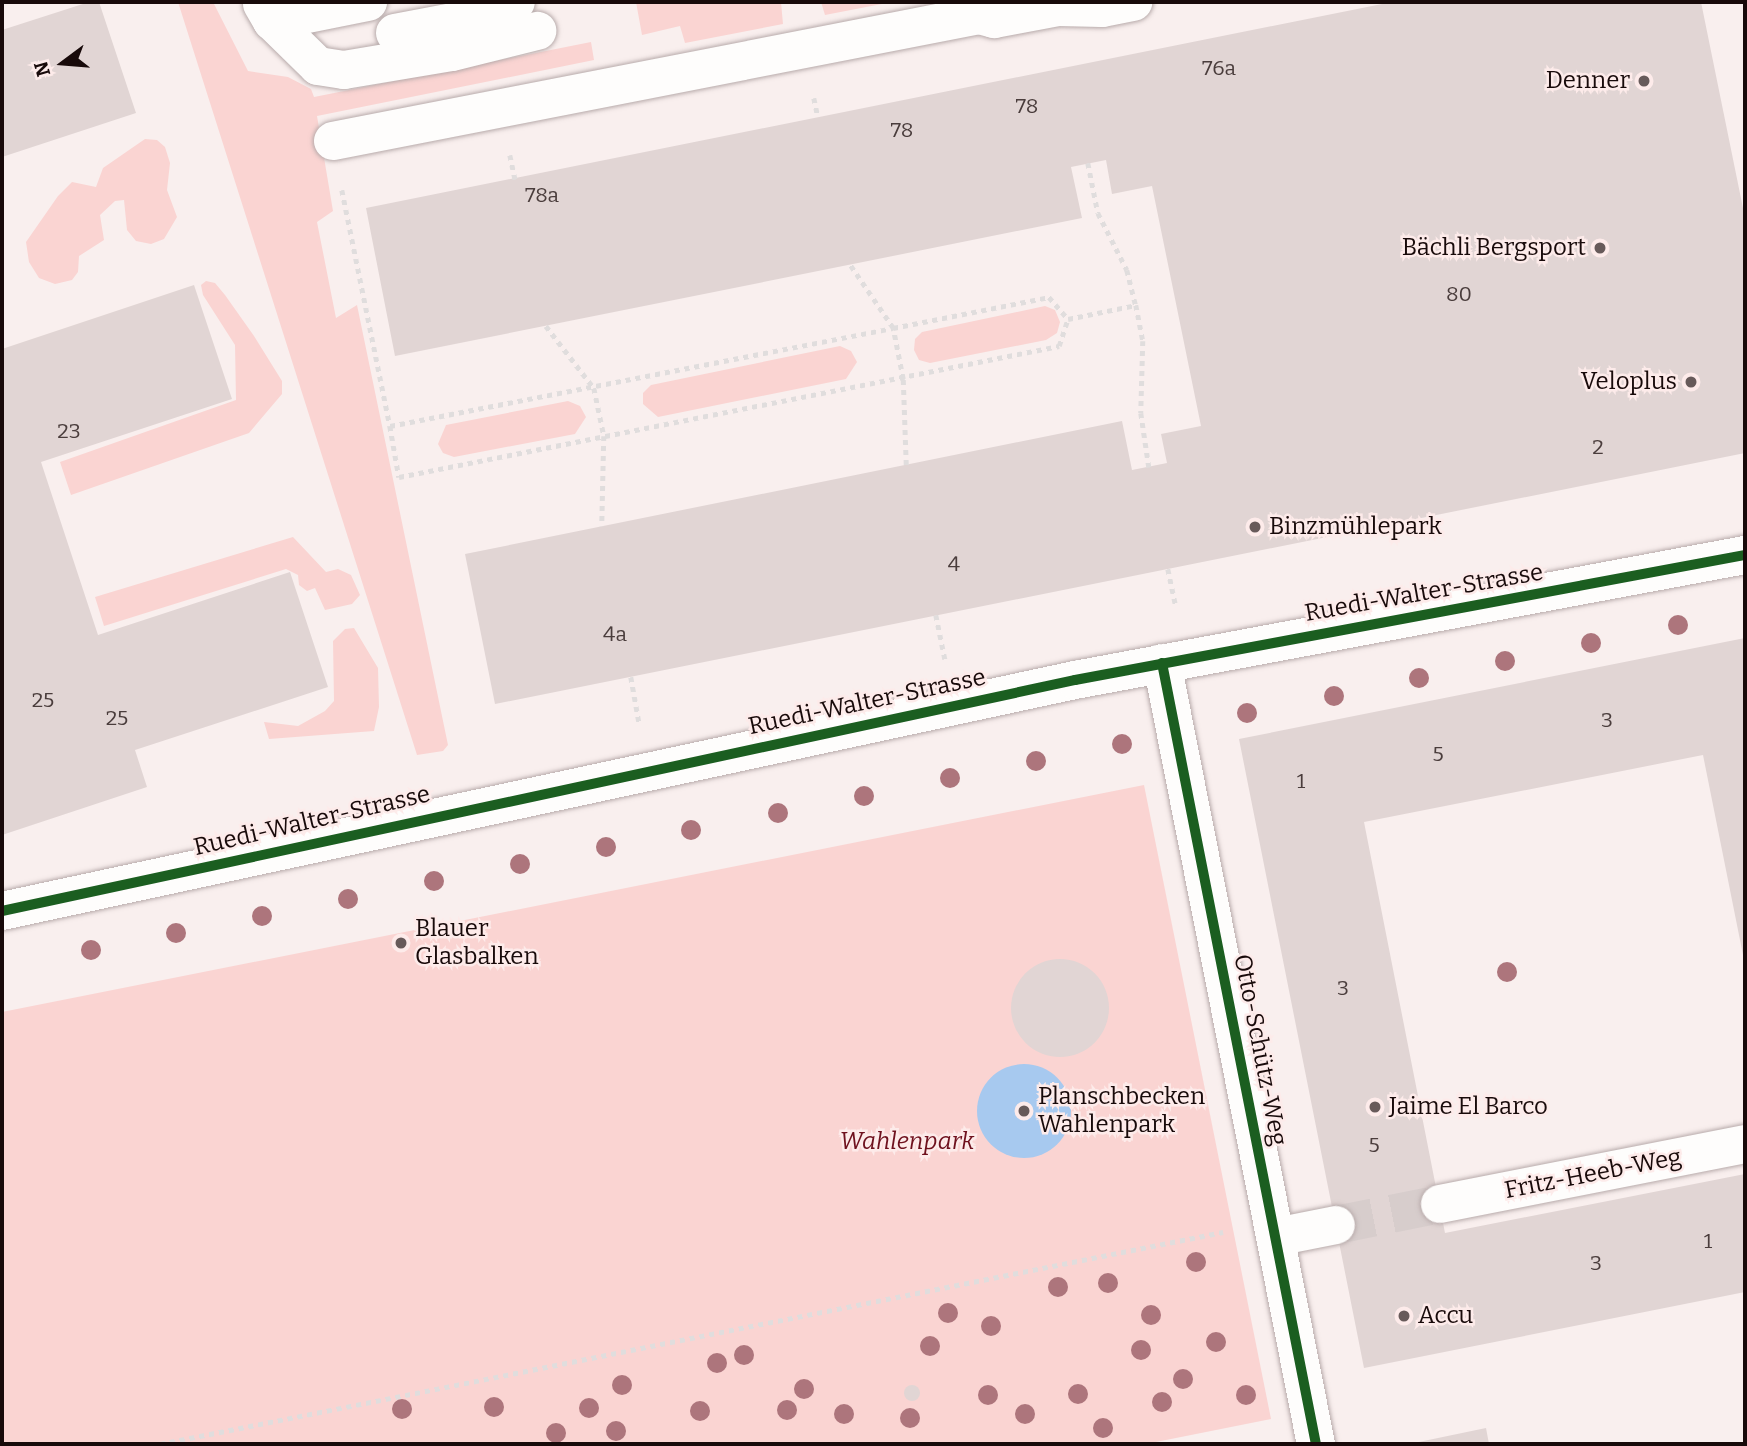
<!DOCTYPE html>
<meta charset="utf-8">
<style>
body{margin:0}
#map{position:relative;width:1747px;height:1446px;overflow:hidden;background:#f9efee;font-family:Bitter,serif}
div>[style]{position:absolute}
.green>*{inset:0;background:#fad4d2}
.water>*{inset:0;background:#a7c9ef}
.round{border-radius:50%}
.building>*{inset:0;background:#e1d5d4}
.minor-tunnel>*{height:38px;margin-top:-19px;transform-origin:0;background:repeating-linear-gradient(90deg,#d7cdcc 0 38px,transparent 0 57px)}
.path>*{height:4.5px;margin-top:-2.25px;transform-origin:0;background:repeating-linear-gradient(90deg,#e0dddd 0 5px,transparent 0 10px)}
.roads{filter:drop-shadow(0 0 2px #b8abab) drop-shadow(0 0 2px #b8abab)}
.minor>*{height:38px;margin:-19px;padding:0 19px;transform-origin:19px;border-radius:19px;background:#fefdfc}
.cycleway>*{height:10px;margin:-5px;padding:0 5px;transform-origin:5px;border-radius:5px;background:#1b5e20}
.trees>*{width:20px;height:20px;margin:-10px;border-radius:50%;background:#ad757c}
.dots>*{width:19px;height:19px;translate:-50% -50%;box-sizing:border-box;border:4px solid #fdebea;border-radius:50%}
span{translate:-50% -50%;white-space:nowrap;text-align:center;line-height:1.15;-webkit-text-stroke:5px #fdebea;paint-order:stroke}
.number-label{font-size:21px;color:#4a3d3c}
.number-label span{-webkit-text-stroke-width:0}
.poi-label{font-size:24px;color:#180a0a}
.right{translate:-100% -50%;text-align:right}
.left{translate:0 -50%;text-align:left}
.street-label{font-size:24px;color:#180a0a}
.park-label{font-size:24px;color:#6f111e;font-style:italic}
.frame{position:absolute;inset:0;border:4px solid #180a0a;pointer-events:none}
.north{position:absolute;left:28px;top:28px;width:70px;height:70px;-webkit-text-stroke:5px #fdebea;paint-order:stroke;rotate:254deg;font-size:19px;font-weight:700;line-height:28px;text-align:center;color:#180a0a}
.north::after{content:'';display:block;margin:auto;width:24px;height:32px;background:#180a0a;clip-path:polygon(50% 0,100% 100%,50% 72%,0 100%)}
</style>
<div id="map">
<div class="green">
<i style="clip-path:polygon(178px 2px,213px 2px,248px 71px,288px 77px,311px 89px,314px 97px,591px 42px,594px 60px,317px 116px,333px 211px,317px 222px,336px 318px,357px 305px,448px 745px,443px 751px,417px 755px)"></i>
<i style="clip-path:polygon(636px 2px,781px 2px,783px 24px,685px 43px,680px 26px,642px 35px)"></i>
<i style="clip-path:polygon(821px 2px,892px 2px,825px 15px)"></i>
<i style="clip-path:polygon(145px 139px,157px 140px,165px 147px,170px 163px,167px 190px,177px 217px,164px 239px,151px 244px,136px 241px,127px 230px,124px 200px,115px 201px,100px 215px,104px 240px,79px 256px,78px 272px,72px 280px,55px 284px,39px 278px,29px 262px,26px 242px,58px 196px,72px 182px,96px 187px,103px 168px)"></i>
<i style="clip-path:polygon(206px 281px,215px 283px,225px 295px,254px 336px,282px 381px,282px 394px,249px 433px,71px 495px,60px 462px,236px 400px,235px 345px,203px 295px,201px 285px)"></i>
<i style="clip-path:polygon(1045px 306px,1055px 310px,1060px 322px,1057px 333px,1046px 340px,930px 363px,919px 360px,914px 350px,915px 339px,922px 332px)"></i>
<i style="clip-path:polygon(840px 346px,851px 351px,857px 362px,846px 379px,658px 417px,643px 404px,643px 393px,651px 385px)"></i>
<i style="clip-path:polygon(568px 401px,580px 406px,586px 417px,575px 434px,454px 457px,443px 453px,438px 444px,446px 425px)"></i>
<i style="clip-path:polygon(293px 537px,326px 572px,338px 569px,351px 575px,360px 595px,352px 604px,325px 610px,315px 588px,307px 591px,299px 585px,298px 575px,286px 569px,104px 626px,95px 597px)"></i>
<i style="clip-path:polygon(354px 628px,378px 668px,379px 707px,374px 731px,269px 739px,264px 722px,298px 726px,325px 711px,334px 701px,333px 641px,345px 629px)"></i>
<i style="clip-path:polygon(1144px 785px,1271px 1419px,1146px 1444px,2px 1444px,2px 1012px)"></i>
</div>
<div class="water">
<i class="round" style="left:977px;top:1064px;width:94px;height:94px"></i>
</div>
<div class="building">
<i style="clip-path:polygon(89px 2px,99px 2px,136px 113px,2px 157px,2px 30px)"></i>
<i style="clip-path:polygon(1392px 2px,1701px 2px,1745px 218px,1745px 453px,495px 704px,465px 554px,1122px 421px,1132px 470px,1167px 463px,1161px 434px,1201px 426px,1152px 186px,1112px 194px,1106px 160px,1071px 167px,1082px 218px,395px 356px,366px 208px)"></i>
<i style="clip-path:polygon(194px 285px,232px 399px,41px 462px,98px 635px,290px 572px,328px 687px,135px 750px,147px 787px,2px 835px,2px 349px)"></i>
<i style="clip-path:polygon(1745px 638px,1745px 965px,1703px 755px,1364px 822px,1445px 1233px,1745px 1174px,1745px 1292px,1364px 1368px,1239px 739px)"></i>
<i class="round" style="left:1011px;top:959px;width:98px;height:98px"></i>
<i class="round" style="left:904px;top:1385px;width:16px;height:16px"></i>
<i style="clip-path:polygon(1486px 1428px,1489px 1444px,1414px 1444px,1414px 1443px)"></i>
</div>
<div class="minor-tunnel">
<i style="left:1336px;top:1225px;width:106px;rotate:-11.4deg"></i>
</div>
<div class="path">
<i style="left:814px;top:98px;width:19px;rotate:78deg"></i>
<i style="left:510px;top:155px;width:25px;rotate:78deg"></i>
<i style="left:1088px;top:163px;width:51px;rotate:78.7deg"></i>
<i style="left:1098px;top:213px;width:64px;rotate:63deg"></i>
<i style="left:1127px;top:270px;width:36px;rotate:76deg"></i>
<i style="left:1136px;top:305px;width:37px;rotate:79deg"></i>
<i style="left:1143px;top:341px;width:72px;rotate:91.6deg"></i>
<i style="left:1141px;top:413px;width:55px;rotate:81.6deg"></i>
<i style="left:342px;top:190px;width:241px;rotate:78.5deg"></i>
<i style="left:390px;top:426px;width:512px;rotate:-11.02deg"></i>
<i style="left:893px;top:328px;width:76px;rotate:-124.3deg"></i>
<i style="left:546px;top:326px;width:78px;rotate:52.3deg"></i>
<i style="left:594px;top:388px;width:49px;rotate:78.2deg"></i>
<i style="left:604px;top:436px;width:90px;rotate:91.3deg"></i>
<i style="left:390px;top:426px;width:52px;rotate:80deg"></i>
<i style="left:399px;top:477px;width:673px;rotate:-11.23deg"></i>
<i style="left:1059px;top:346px;width:28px;rotate:-72deg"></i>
<i style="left:906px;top:465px;width:86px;rotate:-92deg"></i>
<i style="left:903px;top:379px;width:52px;rotate:-101.1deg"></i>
<i style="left:893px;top:328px;width:159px;rotate:-11.2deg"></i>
<i style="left:1049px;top:297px;width:29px;rotate:49deg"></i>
<i style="left:1068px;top:319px;width:69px;rotate:-11.6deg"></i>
<i style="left:1168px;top:569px;width:39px;rotate:78deg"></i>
<i style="left:936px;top:615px;width:45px;rotate:78.4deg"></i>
<i style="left:631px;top:677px;width:46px;rotate:79.9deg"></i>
<i style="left:160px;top:1444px;width:1084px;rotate:-11.28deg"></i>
</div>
<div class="roads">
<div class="minor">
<i style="left:262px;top:4px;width:20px;rotate:60deg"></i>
<i style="left:272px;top:21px;width:98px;rotate:-11.2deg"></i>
<i style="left:272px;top:21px;width:64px;rotate:44.4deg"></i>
<i style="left:318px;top:66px;width:26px;rotate:9deg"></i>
<i style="left:344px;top:70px;width:109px;rotate:-9.5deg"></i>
<i style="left:452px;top:52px;width:88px;rotate:-13.9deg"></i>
<i style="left:395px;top:33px;width:86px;rotate:-10.7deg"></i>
<i style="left:480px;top:17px;width:39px;rotate:-23deg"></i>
<i style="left:333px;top:141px;width:658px;rotate:-11.04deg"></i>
<i style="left:979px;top:15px;width:16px;rotate:15deg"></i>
<i style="left:994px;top:19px;width:65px;rotate:-10.6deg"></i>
<i style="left:1058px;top:7px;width:44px;rotate:1.3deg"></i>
<i style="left:1102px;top:8px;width:32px;rotate:-11deg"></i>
<i style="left:1162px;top:663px;width:796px;rotate:78.85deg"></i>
<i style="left:2px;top:911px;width:1098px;rotate:-12.15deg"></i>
<i style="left:1075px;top:680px;width:682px;rotate:-10.57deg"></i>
<i style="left:1440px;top:1204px;width:311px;rotate:-11.1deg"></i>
<i style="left:1276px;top:1237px;width:61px;rotate:-11.3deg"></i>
</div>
</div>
<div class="cycleway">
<i style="left:1162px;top:663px;width:796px;rotate:78.85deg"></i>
<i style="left:2px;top:911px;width:1098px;rotate:-12.15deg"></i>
<i style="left:1075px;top:680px;width:682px;rotate:-10.57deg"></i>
</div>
<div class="trees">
<i style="left:1678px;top:625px"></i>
<i style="left:1591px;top:643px"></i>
<i style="left:1505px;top:661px"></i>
<i style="left:1419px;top:678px"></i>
<i style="left:1334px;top:696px"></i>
<i style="left:1247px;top:713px"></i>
<i style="left:1122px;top:744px"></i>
<i style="left:1036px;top:761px"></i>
<i style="left:950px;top:778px"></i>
<i style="left:864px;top:796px"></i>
<i style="left:778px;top:813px"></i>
<i style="left:691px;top:830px"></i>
<i style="left:606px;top:847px"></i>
<i style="left:520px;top:864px"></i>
<i style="left:434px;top:881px"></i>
<i style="left:348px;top:899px"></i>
<i style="left:262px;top:916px"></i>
<i style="left:176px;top:933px"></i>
<i style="left:91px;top:950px"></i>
<i style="left:1507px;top:972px"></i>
<i style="left:1196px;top:1262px"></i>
<i style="left:1108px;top:1283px"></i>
<i style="left:1058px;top:1287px"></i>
<i style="left:948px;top:1313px"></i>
<i style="left:1151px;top:1315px"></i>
<i style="left:991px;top:1326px"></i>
<i style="left:1216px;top:1342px"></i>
<i style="left:930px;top:1346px"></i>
<i style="left:1141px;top:1350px"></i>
<i style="left:744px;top:1355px"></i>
<i style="left:717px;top:1363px"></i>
<i style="left:1183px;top:1379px"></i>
<i style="left:622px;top:1385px"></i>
<i style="left:804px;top:1389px"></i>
<i style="left:1078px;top:1394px"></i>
<i style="left:988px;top:1395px"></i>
<i style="left:1246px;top:1395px"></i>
<i style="left:1162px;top:1402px"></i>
<i style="left:494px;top:1407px"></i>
<i style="left:589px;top:1408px"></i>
<i style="left:402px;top:1409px"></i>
<i style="left:787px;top:1410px"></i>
<i style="left:700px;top:1411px"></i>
<i style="left:844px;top:1414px"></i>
<i style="left:1025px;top:1414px"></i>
<i style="left:910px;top:1418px"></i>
<i style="left:1103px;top:1428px"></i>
<i style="left:616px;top:1431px"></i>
<i style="left:556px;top:1433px"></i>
</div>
<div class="dots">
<i style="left:1644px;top:81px;background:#675a5a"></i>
<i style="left:1600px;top:248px;background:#675a5a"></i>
<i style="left:1691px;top:382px;background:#675a5a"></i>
<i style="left:1255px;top:527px;background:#675a5a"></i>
<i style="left:401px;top:943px;background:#675a5a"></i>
<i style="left:1375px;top:1107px;background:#675a5a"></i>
<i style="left:1024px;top:1111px;background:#675a5a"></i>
<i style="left:1404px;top:1316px;background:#675a5a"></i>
</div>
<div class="number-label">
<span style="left:1219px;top:68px">76a</span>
<span style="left:1027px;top:106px">78</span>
<span style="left:902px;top:130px">78</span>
<span style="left:542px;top:195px">78a</span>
<span style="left:1459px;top:294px">80</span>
<span style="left:69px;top:431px">23</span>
<span style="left:1598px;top:447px">2</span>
<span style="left:954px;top:564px">4</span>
<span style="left:615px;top:634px">4a</span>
<span style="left:43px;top:700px">25</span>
<span style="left:117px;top:718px">25</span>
<span style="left:1607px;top:720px">3</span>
<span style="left:1438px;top:754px">5</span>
<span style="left:1301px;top:781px">1</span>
<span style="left:1343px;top:988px">3</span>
<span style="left:1374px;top:1145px">5</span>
<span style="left:1708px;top:1241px">1</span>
<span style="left:1596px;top:1263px">3</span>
</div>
<div class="poi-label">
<span class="right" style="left:1630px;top:81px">Denner</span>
<span class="right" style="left:1586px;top:248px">Bächli Bergsport</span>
<span class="right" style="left:1677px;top:382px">Veloplus</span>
<span class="left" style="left:1269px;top:527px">Binzmühlepark</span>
<span class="left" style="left:415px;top:943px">Blauer<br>Glasbalken</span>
<span class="left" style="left:1038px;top:1111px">Planschbecken<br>Wahlenpark</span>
<span class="left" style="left:1389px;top:1107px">Jaime El Barco</span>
<span class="left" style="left:1418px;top:1316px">Accu</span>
</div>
<div class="street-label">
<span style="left:1424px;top:593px;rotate:-10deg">Ruedi-Walter-Strasse</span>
<span style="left:867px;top:702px;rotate:-12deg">Ruedi-Walter-Strasse</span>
<span style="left:312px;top:821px;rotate:-13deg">Ruedi-Walter-Strasse</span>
<span style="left:1260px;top:1050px;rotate:79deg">Otto-Schütz-Weg</span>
<span style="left:1593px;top:1174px;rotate:-11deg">Fritz-Heeb-Weg</span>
</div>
<div class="park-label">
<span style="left:907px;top:1142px">Wahlenpark</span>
</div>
<div class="frame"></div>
<div class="north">N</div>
</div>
